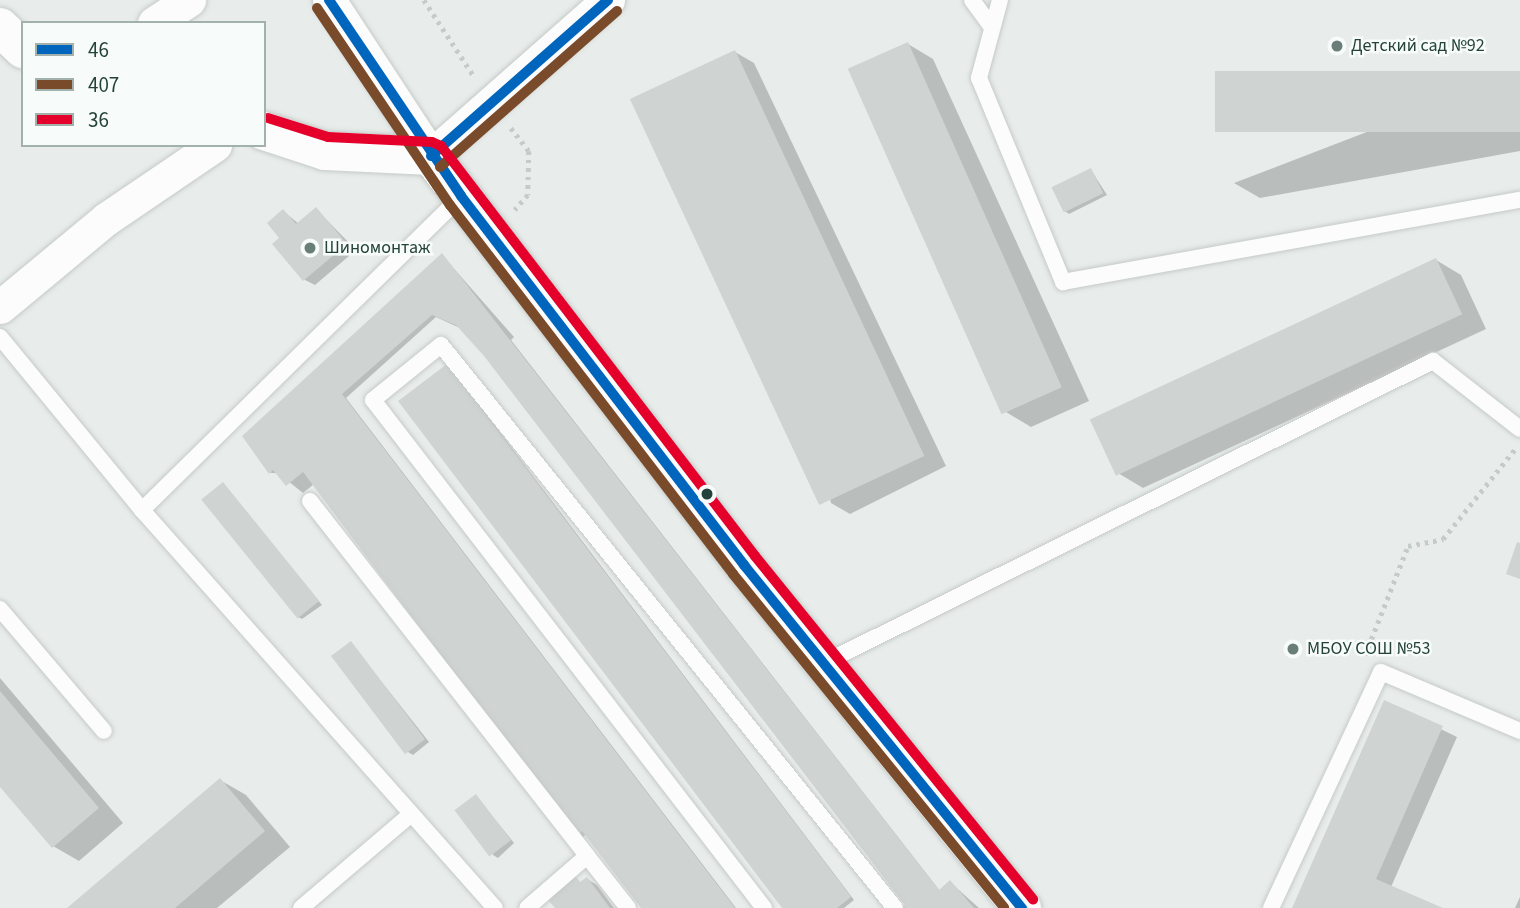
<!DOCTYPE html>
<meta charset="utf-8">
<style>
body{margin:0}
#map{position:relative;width:1520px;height:908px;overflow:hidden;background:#e8edeb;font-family:"Source Sans 3",sans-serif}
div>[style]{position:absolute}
.shadow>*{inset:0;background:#0003}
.building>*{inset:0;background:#cfd4d2;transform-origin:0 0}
.path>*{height:4.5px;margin-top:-2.25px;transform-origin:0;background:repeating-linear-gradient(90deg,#c3ccca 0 3.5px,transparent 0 8.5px)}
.roads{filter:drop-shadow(0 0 2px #c5cac8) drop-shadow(0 0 2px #c5cac8)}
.service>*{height:16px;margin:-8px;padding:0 8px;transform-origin:8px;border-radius:8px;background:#fcfcfc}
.minor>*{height:33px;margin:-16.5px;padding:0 16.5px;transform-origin:16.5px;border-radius:16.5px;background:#fcfcfc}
.tertiary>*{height:38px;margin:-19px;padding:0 19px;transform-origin:19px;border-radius:19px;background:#fcfcfc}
.bus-1>*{height:10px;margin:-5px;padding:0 5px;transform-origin:5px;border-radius:5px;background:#0065bd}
.bus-2>*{height:10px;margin:-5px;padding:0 5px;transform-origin:5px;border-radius:5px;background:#7a4b2a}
.bus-3>*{height:10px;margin:-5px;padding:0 5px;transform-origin:5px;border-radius:5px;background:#e4002b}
.dots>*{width:19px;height:19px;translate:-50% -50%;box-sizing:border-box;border:4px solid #f7fbf9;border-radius:50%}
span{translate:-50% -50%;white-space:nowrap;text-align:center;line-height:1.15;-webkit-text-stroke:5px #f7fbf9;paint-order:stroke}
.poi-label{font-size:18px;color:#24423a}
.left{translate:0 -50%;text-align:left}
.legend{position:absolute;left:21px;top:21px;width:245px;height:126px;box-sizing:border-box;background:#f7fbf9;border:2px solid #a3b1ad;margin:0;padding:9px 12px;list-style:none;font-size:21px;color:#24423a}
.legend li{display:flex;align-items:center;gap:14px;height:35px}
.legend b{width:35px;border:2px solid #a3b1ad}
</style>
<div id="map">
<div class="shadow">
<i style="clip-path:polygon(908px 44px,933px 59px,1089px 401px,1031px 427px,1006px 412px)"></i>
<i style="clip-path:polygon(735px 52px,754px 63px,946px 466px,850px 514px,831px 503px)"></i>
<i style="clip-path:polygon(1520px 73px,1520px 151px,1260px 198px,1234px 183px)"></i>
<i style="clip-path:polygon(1091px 170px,1107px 195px,1069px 214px,1065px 211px)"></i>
<i style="clip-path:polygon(316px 209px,356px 250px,315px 285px,305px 280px,281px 238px,283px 211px,299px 224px)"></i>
<i style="clip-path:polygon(442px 255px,514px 337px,511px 340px,940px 891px,950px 882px,979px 908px,904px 908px,908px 905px,486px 356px,460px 328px,436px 317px,346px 398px,736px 908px,644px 908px,586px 834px,582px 838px,314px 484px,303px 493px,278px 473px,271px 473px,245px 436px)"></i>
<i style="clip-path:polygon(1436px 260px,1461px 275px,1486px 329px,1143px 488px,1118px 473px)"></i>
<i style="clip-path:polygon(452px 369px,854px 900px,844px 908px,784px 908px)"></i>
<i style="clip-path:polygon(223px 484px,322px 605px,302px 619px,298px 617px)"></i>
<i style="clip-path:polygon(351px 643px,429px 742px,413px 755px,408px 752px)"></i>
<i style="clip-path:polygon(0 678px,123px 823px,79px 861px,53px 846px,0 784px)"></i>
<i style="clip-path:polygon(1385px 702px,1457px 737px,1391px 887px,1438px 908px,1294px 908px)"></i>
<i style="clip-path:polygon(220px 780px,246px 795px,290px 847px,217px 908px,70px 908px)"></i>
<i style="clip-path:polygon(476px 796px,514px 843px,498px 858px,493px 855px)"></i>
<i style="clip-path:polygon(571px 874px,581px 883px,587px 879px,597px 885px,614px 908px,557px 908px)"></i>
<i style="clip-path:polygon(1520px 897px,1520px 908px,1515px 908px)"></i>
</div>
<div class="building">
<i style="left:908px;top:42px;width:378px;height:66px;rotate:66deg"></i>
<i style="left:735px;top:50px;width:448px;height:116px;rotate:65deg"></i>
<i style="left:1520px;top:71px;width:61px;height:305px;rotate:90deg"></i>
<i style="left:1091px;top:168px;width:28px;height:44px;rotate:64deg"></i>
<i style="clip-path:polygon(316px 207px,347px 244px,303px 281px,272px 244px,279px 238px,267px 223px,283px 209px,296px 224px)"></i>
<i style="clip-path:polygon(442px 253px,939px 890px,950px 880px,974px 908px,901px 908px,905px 905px,484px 356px,456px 325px,432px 315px,342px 394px,735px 908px,641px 908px,582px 831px,577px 837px,303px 472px,286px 486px,273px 470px,269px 474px,242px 436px)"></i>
<i style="left:1436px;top:258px;width:62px;height:382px;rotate:65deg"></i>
<i style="clip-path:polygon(447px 364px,851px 897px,837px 908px,782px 908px,398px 401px)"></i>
<i style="left:223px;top:482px;width:153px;height:28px;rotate:51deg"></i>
<i style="clip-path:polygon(1517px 542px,1520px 543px,1520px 579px,1506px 574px)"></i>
<i style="left:351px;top:641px;width:123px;height:25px;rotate:53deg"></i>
<i style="clip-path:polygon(0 691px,99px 808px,52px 848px,0 787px)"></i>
<i style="clip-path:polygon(1384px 700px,1443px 726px,1376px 879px,1443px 908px,1292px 908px)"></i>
<i style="clip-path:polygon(220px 778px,265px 831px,175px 908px,67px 908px)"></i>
<i style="left:476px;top:794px;width:58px;height:27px;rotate:53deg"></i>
<i style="clip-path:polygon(571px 871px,580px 882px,587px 877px,610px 908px,555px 908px,545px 896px)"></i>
</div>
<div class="path">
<i style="left:424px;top:0;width:90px;rotate:56.8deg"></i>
<i style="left:511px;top:128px;width:29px;rotate:52deg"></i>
<i style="left:529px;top:151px;width:44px;rotate:91.3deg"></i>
<i style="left:528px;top:195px;width:20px;rotate:131deg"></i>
<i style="left:1365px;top:655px;width:117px;rotate:-68.5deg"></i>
<i style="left:1408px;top:546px;width:36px;rotate:-11deg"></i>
<i style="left:1443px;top:539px;width:115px;rotate:-51.3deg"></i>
</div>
<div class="roads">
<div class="service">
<i style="left:972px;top:0;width:32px;rotate:54deg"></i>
<i style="left:1000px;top:0;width:81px;rotate:105.1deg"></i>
<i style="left:979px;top:78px;width:221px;rotate:67.6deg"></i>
<i style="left:1063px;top:282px;width:464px;rotate:-10.2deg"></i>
<i style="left:0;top:337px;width:224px;rotate:50.6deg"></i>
<i style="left:142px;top:510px;width:532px;rotate:48.43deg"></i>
<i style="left:310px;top:501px;width:450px;rotate:52deg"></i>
<i style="left:587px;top:856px;width:79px;rotate:139.1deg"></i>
<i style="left:142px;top:510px;width:448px;rotate:-44.5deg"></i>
<i style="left:0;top:609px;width:160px;rotate:49.6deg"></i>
<i style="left:824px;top:663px;width:680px;rotate:-26.38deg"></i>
<i style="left:1433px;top:361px;width:110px;rotate:38deg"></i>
<i style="left:587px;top:856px;width:66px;rotate:51.7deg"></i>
<i style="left:301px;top:908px;width:145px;rotate:-40.5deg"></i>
<i style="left:764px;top:908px;width:641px;rotate:-127.58deg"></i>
<i style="left:373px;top:400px;width:87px;rotate:-39deg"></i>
<i style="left:441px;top:345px;width:723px;rotate:51.12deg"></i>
<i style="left:1271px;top:908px;width:260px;rotate:-65deg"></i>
<i style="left:1381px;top:672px;width:151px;rotate:23deg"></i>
</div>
<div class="minor">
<i style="left:329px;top:0;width:186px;rotate:56.8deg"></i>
<i style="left:431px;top:156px;width:236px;rotate:-41.4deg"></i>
<i style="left:154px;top:23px;width:42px;rotate:-33.3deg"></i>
<i style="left:0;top:307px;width:138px;rotate:-39.7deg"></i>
<i style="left:106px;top:219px;width:132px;rotate:-34.2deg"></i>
</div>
<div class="tertiary">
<i style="left:0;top:27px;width:32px;rotate:44deg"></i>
<i style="left:264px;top:131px;width:64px;rotate:18.2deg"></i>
<i style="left:325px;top:151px;width:106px;rotate:2.7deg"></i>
<i style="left:431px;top:156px;width:515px;rotate:52.57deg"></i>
<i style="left:744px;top:565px;width:442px;rotate:51deg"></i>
</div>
</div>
<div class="bus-1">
<i style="left:329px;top:0;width:236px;rotate:56deg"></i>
<i style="left:461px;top:196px;width:465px;rotate:52.5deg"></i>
<i style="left:744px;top:565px;width:442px;rotate:51deg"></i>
<i style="left:431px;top:156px;width:236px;rotate:-41.4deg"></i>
</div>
<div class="bus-2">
<i style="left:317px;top:8px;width:238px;rotate:56deg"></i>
<i style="left:450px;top:205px;width:465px;rotate:52.5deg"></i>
<i style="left:733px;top:574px;width:430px;rotate:50.9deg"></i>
<i style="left:440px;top:167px;width:236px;rotate:-41.4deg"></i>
</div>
<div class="bus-3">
<i style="left:268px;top:118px;width:63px;rotate:17.6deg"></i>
<i style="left:328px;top:137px;width:104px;rotate:2.8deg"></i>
<i style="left:432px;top:142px;width:10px;rotate:24deg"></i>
<i style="left:441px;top:146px;width:516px;rotate:52.55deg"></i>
<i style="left:755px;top:556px;width:442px;rotate:51deg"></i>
</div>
<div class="dots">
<i style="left:1337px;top:46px;background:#697e78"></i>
<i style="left:310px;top:248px;background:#697e78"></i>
<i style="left:707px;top:494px;background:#24423a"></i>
<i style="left:1293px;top:649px;background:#697e78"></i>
</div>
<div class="poi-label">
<span class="left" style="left:1351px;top:46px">Детский сад №92</span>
<span class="left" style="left:324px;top:248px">Шиномонтаж</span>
<span class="left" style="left:1307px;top:649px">МБОУ СОШ №53</span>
</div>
<ul class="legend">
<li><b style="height:9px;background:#0065bd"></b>46</li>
<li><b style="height:9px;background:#7a4b2a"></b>407</li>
<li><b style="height:9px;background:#e4002b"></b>36</li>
</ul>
</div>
